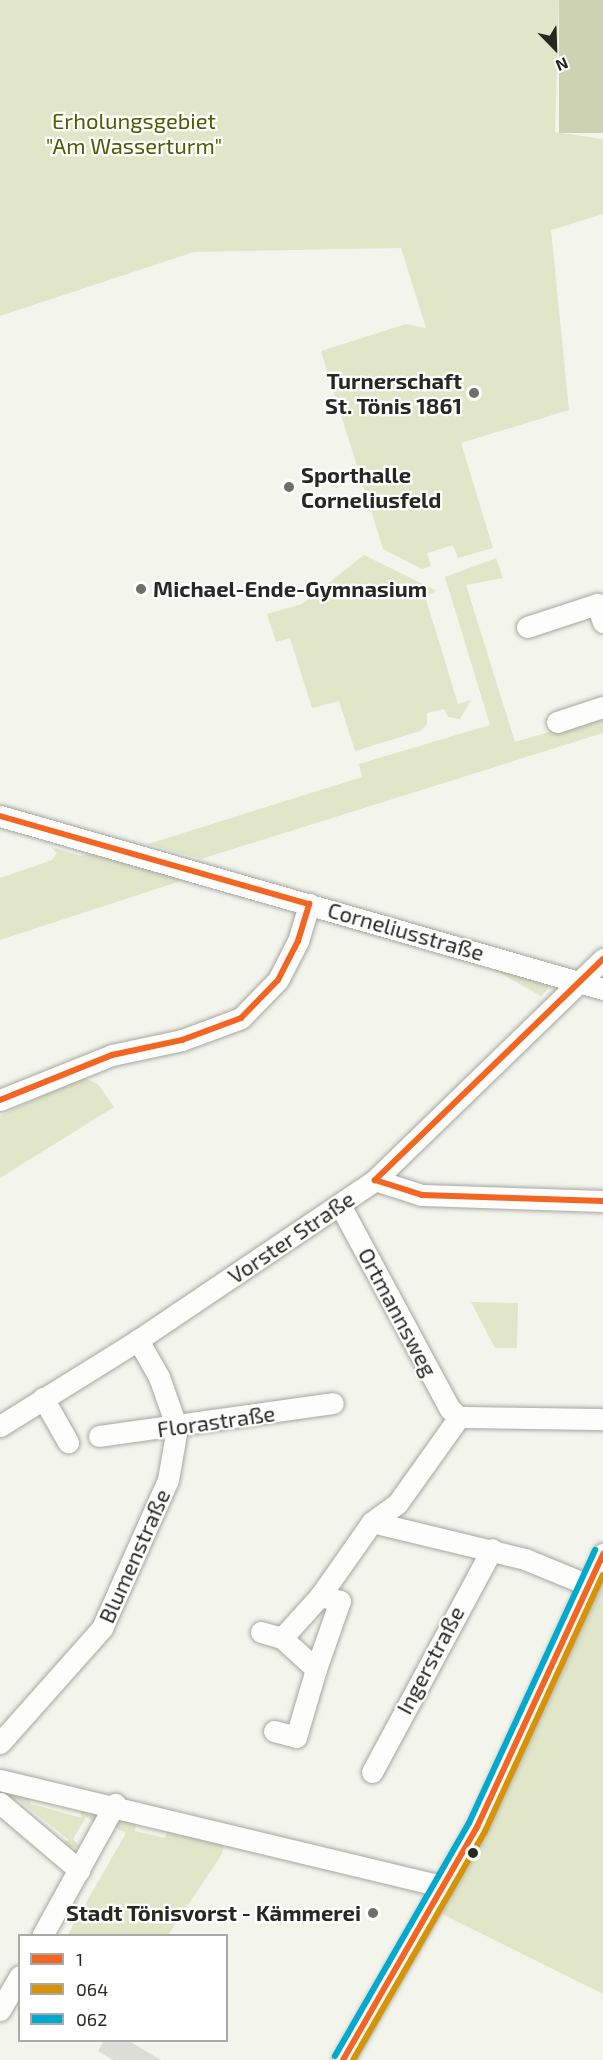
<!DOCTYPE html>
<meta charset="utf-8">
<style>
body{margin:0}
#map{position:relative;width:603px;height:2060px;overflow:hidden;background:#f3f4ec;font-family:"Exo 2",sans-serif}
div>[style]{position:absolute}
.green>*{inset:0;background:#e1e6c9}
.forest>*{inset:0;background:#ccd2b2;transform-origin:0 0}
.building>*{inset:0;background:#dcddd7}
.roads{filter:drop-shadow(0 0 2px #a6a7a1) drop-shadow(0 0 2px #a6a7a1)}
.minor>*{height:21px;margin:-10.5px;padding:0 10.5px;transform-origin:10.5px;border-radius:10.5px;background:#fdfdfc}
.bus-1>*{height:6px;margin:-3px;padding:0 3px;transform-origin:3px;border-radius:3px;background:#f26522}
.bus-2>*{height:6px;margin:-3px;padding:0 3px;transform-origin:3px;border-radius:3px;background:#d89305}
.bus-3>*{height:6px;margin:-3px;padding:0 3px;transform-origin:3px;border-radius:3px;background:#00a9ce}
.dots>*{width:16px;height:16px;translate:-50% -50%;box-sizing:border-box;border:3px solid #fff;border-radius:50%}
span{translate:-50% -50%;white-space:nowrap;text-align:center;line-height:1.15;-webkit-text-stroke:4.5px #fff;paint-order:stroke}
.park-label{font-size:22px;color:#505a00}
.poi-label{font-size:22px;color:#272822;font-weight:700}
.right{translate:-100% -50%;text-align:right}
.left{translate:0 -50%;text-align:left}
.street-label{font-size:22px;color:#272822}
.legend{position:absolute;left:18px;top:1934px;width:210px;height:108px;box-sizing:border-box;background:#fff;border:2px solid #a9a9a7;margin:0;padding:8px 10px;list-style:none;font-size:18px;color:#272822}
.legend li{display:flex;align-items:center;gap:12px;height:30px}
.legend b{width:30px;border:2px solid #a9a9a7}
.north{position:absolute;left:525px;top:18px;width:60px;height:60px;-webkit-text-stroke:4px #fff;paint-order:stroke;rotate:157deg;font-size:16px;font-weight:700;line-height:24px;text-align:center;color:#272822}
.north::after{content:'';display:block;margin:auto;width:21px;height:27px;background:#272822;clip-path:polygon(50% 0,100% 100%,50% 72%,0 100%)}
</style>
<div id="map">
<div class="green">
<i style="clip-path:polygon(0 0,559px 0,555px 132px,603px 139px,603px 214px,551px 230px,569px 410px,461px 443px,493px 548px,458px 558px,453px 545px,427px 553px,431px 566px,422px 569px,383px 549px,321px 351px,406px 324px,426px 328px,401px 248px,194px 252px,0 316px)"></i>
<i style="clip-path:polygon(364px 555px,437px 591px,425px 596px,458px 704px,471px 700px,460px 719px,448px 717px,444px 709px,427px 713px,427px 724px,420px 731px,355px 751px,339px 701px,312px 708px,290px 638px,276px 642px,267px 614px,302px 604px)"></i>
<i style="clip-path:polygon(496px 558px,503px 578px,466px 585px,515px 742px,603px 716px,603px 733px,201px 859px,148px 844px,362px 777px,359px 764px,490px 725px,445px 577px)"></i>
<i style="clip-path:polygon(51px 847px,81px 856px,100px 851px,187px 879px,0 940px,0 878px,52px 860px,57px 853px)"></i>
<i style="clip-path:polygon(477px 960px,549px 979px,548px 989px,541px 996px)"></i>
<i style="clip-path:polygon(82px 1077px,98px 1084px,114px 1107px,0 1178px,0 1116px)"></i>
<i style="clip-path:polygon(471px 1302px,518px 1303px,517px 1348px,495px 1348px)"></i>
<i style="clip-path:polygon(603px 1586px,603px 1994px,442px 1914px,488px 1834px)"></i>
<i style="clip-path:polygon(26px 1789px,31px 1804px,82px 1818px,78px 1804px,96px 1809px,95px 1822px,86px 1817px,73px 1839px,81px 1848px,56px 1845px,69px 1840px,17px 1799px,5px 1804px,0 1797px,0 1791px)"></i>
<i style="clip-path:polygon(119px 1818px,137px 1819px,135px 1831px,165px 1838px,168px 1827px,225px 1841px,222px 1854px,168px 1935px,67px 1936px,126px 1833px,112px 1826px)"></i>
</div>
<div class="forest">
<i style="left:559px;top:0;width:44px;height:133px"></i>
</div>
<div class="building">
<i style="clip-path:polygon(104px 2040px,127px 2040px,161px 2060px,113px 2060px,98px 2051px)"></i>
</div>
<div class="roads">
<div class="minor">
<i style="left:527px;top:627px;width:74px;rotate:-18.2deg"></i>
<i style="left:597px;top:604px;width:19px;rotate:72deg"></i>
<i style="left:557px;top:722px;width:48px;rotate:-18.1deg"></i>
<i style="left:0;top:816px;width:627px;rotate:16.01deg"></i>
<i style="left:0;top:1100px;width:121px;rotate:-21.9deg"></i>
<i style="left:112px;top:1055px;width:72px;rotate:-12.1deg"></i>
<i style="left:182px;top:1040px;width:63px;rotate:-20.4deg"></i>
<i style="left:241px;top:1018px;width:53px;rotate:-45.8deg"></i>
<i style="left:278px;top:980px;width:44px;rotate:-62.9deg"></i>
<i style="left:298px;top:941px;width:39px;rotate:-73deg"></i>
<i style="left:375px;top:1180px;width:49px;rotate:17.7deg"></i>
<i style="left:422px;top:1195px;width:181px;rotate:1.9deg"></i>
<i style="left:340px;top:1205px;width:232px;rotate:61.7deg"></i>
<i style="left:450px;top:1409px;width:12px;rotate:42deg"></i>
<i style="left:459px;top:1417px;width:144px;rotate:0.8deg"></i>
<i style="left:43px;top:1398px;width:51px;rotate:60.4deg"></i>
<i style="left:0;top:1426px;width:163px;rotate:-31.9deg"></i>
<i style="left:138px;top:1340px;width:286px;rotate:-34deg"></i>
<i style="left:375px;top:1180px;width:318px;rotate:-44.1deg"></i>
<i style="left:99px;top:1436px;width:236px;rotate:-8deg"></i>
<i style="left:372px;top:1522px;width:157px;rotate:13.6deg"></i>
<i style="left:525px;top:1559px;width:68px;rotate:22.4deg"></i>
<i style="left:261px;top:1632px;width:22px;rotate:16deg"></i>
<i style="left:282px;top:1638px;width:57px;rotate:-47.9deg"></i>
<i style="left:320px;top:1596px;width:90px;rotate:-54.9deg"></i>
<i style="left:372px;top:1522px;width:31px;rotate:-36deg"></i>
<i style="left:397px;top:1504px;width:107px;rotate:-54.5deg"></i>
<i style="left:316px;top:1669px;width:72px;rotate:-70.6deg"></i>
<i style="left:340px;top:1601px;width:21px;rotate:-166deg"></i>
<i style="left:274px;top:1731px;width:23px;rotate:15deg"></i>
<i style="left:296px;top:1737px;width:71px;rotate:-73.6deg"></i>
<i style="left:316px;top:1669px;width:46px;rotate:-137.6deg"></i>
<i style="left:0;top:1743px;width:154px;rotate:-48.4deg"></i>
<i style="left:102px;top:1628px;width:162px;rotate:-66deg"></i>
<i style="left:168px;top:1480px;width:53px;rotate:-80.2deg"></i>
<i style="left:177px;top:1428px;width:54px;rotate:-109.4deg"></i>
<i style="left:159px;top:1377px;width:43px;rotate:-119.6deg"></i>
<i style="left:372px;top:1772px;width:253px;rotate:-61.7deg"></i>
<i style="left:0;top:1780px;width:456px;rotate:13.5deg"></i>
<i style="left:0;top:1803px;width:104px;rotate:40.3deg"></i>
<i style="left:42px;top:1936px;width:151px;rotate:-61.1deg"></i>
<i style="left:0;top:2010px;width:39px;rotate:-60deg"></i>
<i style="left:343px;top:2060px;width:269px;rotate:-60.1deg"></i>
<i style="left:477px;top:1827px;width:301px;rotate:-65.2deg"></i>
</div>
</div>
<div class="bus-1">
<i style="left:0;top:816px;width:321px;rotate:15.9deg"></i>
<i style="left:603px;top:959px;width:318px;rotate:135.9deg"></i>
<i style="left:375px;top:1180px;width:49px;rotate:17.7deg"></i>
<i style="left:422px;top:1195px;width:181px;rotate:1.9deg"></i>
<i style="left:0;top:1100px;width:121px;rotate:-21.9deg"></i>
<i style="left:112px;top:1055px;width:72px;rotate:-12.1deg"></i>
<i style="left:182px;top:1040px;width:63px;rotate:-20.4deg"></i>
<i style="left:241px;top:1018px;width:53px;rotate:-45.8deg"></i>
<i style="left:278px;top:980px;width:44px;rotate:-62.9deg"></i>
<i style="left:298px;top:941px;width:39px;rotate:-73deg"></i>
<i style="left:343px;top:2060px;width:269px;rotate:-60.1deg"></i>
<i style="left:477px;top:1827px;width:301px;rotate:-65.2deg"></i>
</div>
<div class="bus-2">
<i style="left:353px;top:2060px;width:264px;rotate:-60deg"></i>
<i style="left:485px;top:1831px;width:282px;rotate:-65.3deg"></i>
</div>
<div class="bus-3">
<i style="left:335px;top:2056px;width:269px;rotate:-60.1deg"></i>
<i style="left:469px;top:1823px;width:301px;rotate:-65.2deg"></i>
</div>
<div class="dots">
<i style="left:474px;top:393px;background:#6e6f69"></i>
<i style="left:289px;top:487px;background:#6e6f69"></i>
<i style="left:141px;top:589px;background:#6e6f69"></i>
<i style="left:473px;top:1853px;background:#272822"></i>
<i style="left:373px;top:1913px;background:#6e6f69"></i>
</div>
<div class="park-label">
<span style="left:134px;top:133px">Erholungsgebiet<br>"Am Wasserturm"</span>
</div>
<div class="poi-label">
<span class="right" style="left:462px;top:393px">Turnerschaft<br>St. Tönis 1861</span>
<span class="left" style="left:301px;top:487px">Sporthalle<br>Corneliusfeld</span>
<span class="left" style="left:153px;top:589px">Michael-Ende-Gymnasium</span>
<span class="right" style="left:361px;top:1913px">Stadt Tönisvorst - Kämmerei</span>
</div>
<div class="street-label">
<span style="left:406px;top:931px;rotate:16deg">Corneliusstraße</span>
<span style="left:291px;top:1237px;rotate:-34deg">Vorster Straße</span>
<span style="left:398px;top:1312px;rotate:62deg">Ortmannsweg</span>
<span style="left:216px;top:1421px;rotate:-8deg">Florastraße</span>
<span style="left:134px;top:1556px;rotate:-66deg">Blumenstraße</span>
<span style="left:430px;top:1660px;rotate:-62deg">Ingerstraße</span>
</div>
<ul class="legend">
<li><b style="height:8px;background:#f26522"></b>1</li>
<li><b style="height:8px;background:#d89305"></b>064</li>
<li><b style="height:8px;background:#00a9ce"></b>062</li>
</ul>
<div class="north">N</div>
</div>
